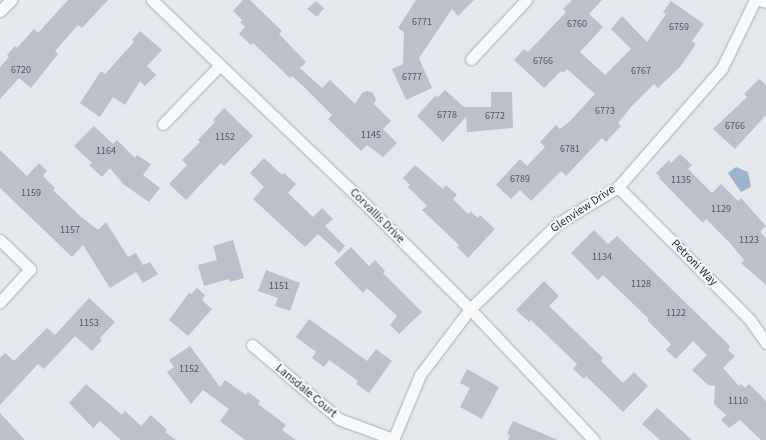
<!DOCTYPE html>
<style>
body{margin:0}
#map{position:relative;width:766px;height:440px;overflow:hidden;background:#e4e7ec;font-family:"Source Sans 3",sans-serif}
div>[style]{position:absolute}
.water>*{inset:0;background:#9fb4cc}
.building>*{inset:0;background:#bbc0ca}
.roads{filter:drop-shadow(0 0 1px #a9aeb7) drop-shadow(0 0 1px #a9aeb7)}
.minor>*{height:11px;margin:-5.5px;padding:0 5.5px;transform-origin:5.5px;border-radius:5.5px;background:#f7f8fa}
span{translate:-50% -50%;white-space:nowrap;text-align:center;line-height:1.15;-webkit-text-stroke:4px #f4f6f9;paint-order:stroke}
.number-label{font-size:10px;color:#4f5766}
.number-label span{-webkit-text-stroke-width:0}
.street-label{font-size:12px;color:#2b3445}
</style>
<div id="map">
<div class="water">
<i style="clip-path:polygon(736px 167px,748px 172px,751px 187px,741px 192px,728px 173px)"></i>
</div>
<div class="building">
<i style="clip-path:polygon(68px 0,108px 0,82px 28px,78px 25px,55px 51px,58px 54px,31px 88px,19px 78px,0 99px,0 67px,9px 57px,7px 55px,15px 46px,17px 48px,34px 29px,38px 33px)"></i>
<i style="clip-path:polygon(243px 0,250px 0,282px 31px,279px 34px,306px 62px,300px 68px,322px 88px,330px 80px,355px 104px,362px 93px,367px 91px,372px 92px,376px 99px,374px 104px,391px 121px,383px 129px,397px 143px,383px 157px,367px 145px,361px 151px,328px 119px,332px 115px,303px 86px,292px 76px,290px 78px,253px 43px,251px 45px,239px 34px,245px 27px,240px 22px,242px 20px,233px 11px)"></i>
<i style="clip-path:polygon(416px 0,474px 0,458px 16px,452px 9px,419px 58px,432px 88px,406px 100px,392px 69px,403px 64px,404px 32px,398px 28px)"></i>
<i style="clip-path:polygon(572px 0,602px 0,589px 14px,603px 27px,580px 52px,605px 75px,631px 49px,611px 29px,622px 16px,647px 42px,666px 14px,663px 12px,671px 1px,704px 24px,692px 41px,696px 44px,680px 67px,658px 88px,654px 84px,631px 107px,618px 123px,621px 126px,606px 142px,602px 138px,566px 176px,561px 171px,531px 201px,520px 190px,511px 199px,496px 185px,520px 159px,527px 166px,545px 147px,540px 142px,556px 125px,560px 129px,569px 122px,595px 94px,567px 69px,563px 73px,561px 71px,544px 88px,514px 60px,524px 49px,528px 52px,566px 12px,563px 9px)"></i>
<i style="clip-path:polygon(316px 1px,324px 8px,317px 17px,307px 9px)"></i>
<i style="clip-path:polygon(140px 31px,162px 50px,147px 66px,156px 75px,145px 86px,140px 81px,125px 105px,113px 97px,100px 117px,80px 103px,101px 71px,105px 74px,134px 42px,132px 40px)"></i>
<i style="clip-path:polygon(759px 79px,766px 85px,766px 115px,735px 149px,713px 129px,747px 97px,744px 94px)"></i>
<i style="clip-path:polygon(445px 90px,464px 107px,491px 107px,491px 92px,512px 92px,513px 128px,467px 132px,466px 117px,443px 142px,417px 116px,436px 95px,437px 98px)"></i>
<i style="clip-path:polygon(224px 108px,253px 136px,224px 166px,221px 163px,186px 200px,169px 184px,187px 165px,182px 160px,200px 142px,198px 140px,215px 122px,213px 120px)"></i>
<i style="clip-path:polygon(94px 126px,113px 144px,117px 140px,135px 158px,137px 155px,151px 164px,143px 175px,160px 188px,149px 202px,123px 184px,110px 168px,102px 177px,89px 165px,92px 163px,74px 146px)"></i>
<i style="clip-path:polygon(0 150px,27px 176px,39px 163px,47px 171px,43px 176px,55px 188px,53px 190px,80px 216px,98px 230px,106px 222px,128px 257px,136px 253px,143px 265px,150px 262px,158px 274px,143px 283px,136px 272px,110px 288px,83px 245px,72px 257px,0 188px)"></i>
<i style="clip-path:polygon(680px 154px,692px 165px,688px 169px,712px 193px,721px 184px,738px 201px,741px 198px,766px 226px,760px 232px,766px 238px,766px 285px,741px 263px,744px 260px,730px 243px,706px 219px,703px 223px,659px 178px,660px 177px,656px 173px,669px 160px,671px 163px)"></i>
<i style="clip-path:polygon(264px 158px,282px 175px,284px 173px,296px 184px,288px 193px,313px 217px,322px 208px,333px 219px,325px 226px,345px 246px,339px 253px,318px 234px,305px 247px,253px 199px,264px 187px,250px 173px)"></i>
<i style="clip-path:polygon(415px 165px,443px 189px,446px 185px,457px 195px,453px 199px,468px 214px,471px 212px,478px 218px,480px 215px,495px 229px,468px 258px,457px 247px,459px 245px,422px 210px,427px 206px,408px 187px,410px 185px,403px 178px)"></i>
<i style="clip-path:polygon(594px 230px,608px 244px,617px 236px,726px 342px,730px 347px,728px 350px,735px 356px,723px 368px,739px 386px,741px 384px,745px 388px,749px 384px,766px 401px,766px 440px,761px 440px,740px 420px,729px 428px,721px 420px,726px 415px,714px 404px,715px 386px,708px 385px,692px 370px,707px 355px,693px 341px,676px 359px,666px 350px,671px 344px,647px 320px,649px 319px,603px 275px,598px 280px,571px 253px)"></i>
<i style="clip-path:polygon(233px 240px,244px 278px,230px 282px,229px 279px,204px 286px,198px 265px,217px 260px,213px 246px)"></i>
<i style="clip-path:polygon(351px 247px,369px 266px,375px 260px,385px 271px,383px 273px,422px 312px,399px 334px,390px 325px,397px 316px,367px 288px,363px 293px,334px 263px)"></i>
<i style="clip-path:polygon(266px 270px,300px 283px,290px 311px,275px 306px,278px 298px,258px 291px)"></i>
<i style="clip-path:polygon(544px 281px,559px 296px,549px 306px,603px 358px,601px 361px,623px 383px,634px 372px,648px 386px,623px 412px,586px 376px,584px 379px,573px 369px,577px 364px,531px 320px,529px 322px,516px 310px)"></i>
<i style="clip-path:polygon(197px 288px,205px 295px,202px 300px,212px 309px,188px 336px,169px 320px,189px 293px,191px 294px)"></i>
<i style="clip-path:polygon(89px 298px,115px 322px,100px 338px,102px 340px,92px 351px,75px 336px,44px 369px,38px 364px,0 405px,0 358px,5px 353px,14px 361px,47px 328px,55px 335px)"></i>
<i style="clip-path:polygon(309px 319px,367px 361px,376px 349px,392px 361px,369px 393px,356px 384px,358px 381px,329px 360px,324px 367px,312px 358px,316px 352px,296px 337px)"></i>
<i style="clip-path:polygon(190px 346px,220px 387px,225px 380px,246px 395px,248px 392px,260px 401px,258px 404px,286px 425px,282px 430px,296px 440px,245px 440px,220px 421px,229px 409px,203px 390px,191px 404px,167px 372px,174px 367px,169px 360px)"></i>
<i style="clip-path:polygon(467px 369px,499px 387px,482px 419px,460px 407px,470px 388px,460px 383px)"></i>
<i style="clip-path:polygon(86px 384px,122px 415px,125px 411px,141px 426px,151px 415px,167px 430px,165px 432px,176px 440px,121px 440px,100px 421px,93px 428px,69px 403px)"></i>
<i style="clip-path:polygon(657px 408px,692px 440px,660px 440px,642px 424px)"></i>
<i style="clip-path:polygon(0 413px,25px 440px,0 440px)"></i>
<i style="clip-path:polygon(513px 421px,558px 440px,508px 440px,510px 435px,507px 434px)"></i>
</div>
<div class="roads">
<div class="minor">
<i style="left:152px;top:0;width:288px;rotate:43.7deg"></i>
<i style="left:360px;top:199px;width:156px;rotate:45deg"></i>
<i style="left:470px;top:309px;width:180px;rotate:46.6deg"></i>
<i style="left:759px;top:0;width:7px;rotate:16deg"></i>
<i style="left:0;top:11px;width:16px;rotate:-45deg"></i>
<i style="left:471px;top:59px;width:81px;rotate:-47deg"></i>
<i style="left:163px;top:124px;width:81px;rotate:-46deg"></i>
<i style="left:618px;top:187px;width:187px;rotate:45.2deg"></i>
<i style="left:750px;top:320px;width:28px;rotate:55deg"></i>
<i style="left:0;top:240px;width:42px;rotate:44deg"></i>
<i style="left:30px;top:269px;width:45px;rotate:132.3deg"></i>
<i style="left:252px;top:345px;width:114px;rotate:40.4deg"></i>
<i style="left:339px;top:419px;width:58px;rotate:20.3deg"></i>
<i style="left:393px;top:440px;width:70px;rotate:-67.4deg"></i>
<i style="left:420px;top:375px;width:83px;rotate:-52.9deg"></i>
<i style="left:470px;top:309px;width:122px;rotate:-44.3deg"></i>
<i style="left:557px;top:224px;width:71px;rotate:-31.2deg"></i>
<i style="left:618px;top:187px;width:158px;rotate:-48.8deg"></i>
<i style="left:722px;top:68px;width:76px;rotate:-64.1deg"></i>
</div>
</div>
<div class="number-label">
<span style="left:422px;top:23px">6771</span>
<span style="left:577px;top:25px">6760</span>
<span style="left:679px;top:28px">6759</span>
<span style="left:543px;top:62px">6766</span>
<span style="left:21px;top:71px">6720</span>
<span style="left:641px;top:72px">6767</span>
<span style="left:412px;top:78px">6777</span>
<span style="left:605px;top:112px">6773</span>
<span style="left:447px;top:116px">6778</span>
<span style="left:495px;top:117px">6772</span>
<span style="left:735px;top:127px">6766</span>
<span style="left:371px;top:136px">1145</span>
<span style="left:225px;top:138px">1152</span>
<span style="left:570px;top:150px">6781</span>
<span style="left:106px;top:152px">1164</span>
<span style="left:520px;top:180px">6789</span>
<span style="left:681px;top:181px">1135</span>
<span style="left:31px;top:194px">1159</span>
<span style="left:721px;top:210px">1129</span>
<span style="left:70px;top:231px">1157</span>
<span style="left:749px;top:241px">1123</span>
<span style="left:602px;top:258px">1134</span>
<span style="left:641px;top:285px">1128</span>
<span style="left:279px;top:287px">1151</span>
<span style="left:676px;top:314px">1122</span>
<span style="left:89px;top:324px">1153</span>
<span style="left:189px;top:370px">1152</span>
<span style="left:738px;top:402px">1110</span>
</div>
<div class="street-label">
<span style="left:583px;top:209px;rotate:-34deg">Glenview Drive</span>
<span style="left:377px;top:216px;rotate:45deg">Corvallis Drive</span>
<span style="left:694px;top:263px;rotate:45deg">Petroni Way</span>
<span style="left:306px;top:391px;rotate:40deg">Lansdale Court</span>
</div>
</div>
